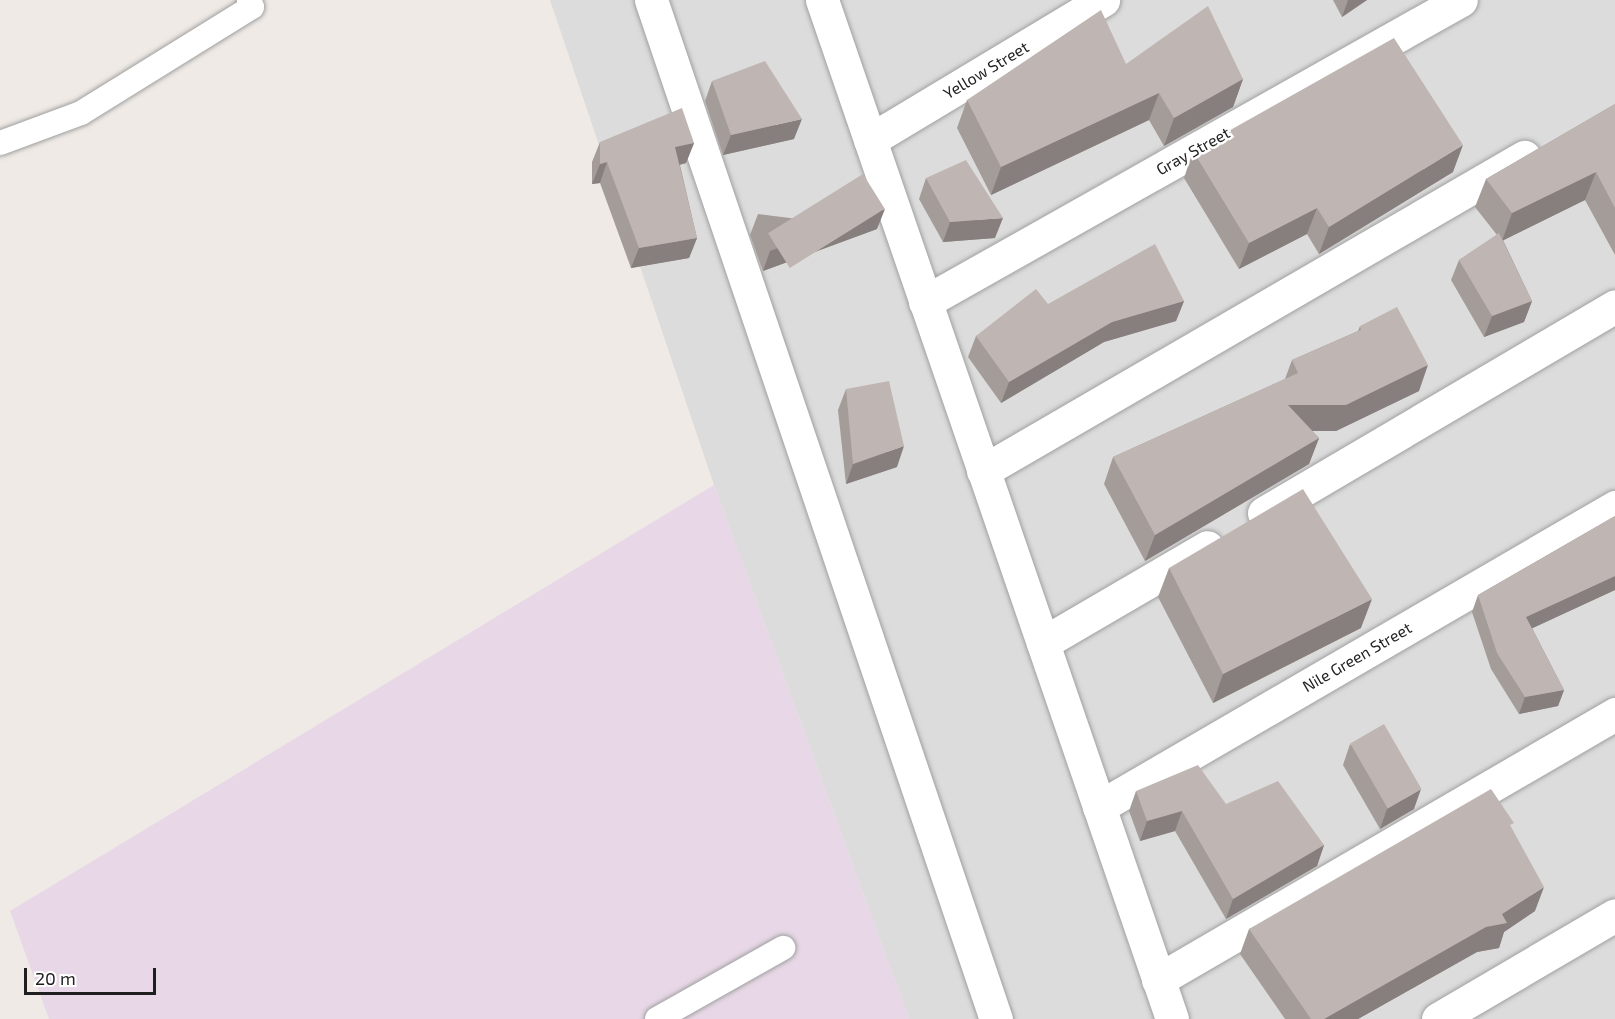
<!DOCTYPE html>
<style>
body{margin:0}
#map{position:relative;width:1615px;height:1019px;overflow:hidden;background:#efeae5;font-family:"Exo 2",sans-serif}
div>[style]{position:absolute}
.residential>*{inset:0;background:#dddcdc}
.industrial>*{inset:0;background:#e8d8e7}
.roads{filter:drop-shadow(0 0 2px #a0a0a0) drop-shadow(0 0 2px #a0a0a0)}
.service>*{height:24px;margin:-12px;padding:0 12px;transform-origin:12px;border-radius:12px;background:#fff}
.minor>*{height:33px;margin:-16.5px;padding:0 16.5px;transform-origin:16.5px;border-radius:16.5px;background:#fff}
.wall>*{inset:0;background:#a49c99}
.shaded-wall>*{inset:0;background:#867f7d}
.building>*{inset:0;background:#bfb5b2;transform-origin:0 0}
span{translate:-50% -50%;white-space:nowrap;text-align:center;line-height:1.15;-webkit-text-stroke:5px #fff;paint-order:stroke}
.street-label{font-size:16px;color:#1f1f1f}
.scale{position:absolute;left:24px;top:968px;width:132px;height:27px;box-sizing:border-box;border:3px solid #1f1f1f;border-top:0;padding-left:8px;font-size:18px;line-height:21px;white-space:nowrap;color:#1f1f1f;-webkit-text-stroke:4px #fff;paint-order:stroke}
</style>
<div id="map">
<div class="residential">
<i style="clip-path:polygon(550px 0,1615px 0,1615px 1019px,909px 1019px,714px 485px)"></i>
</div>
<div class="industrial">
<i style="clip-path:polygon(714px 485px,909px 1019px,49px 1019px,10px 911px)"></i>
</div>
<div class="roads">
<div class="service">
<i style="left:0;top:143px;width:86px;rotate:-20.3deg"></i>
<i style="left:81px;top:113px;width:201px;rotate:-31.8deg"></i>
<i style="left:252px;top:7px;width:8px;rotate:-113deg"></i>
<i style="left:657px;top:1019px;width:145px;rotate:-29.4deg"></i>
</div>
<div class="minor">
<i style="left:651px;top:0;width:1076px;rotate:71.3deg"></i>
<i style="left:822px;top:0;width:1077px;rotate:71.04deg"></i>
<i style="left:870px;top:140px;width:272px;rotate:-31deg"></i>
<i style="left:925px;top:302px;width:615px;rotate:-29.4deg"></i>
<i style="left:983px;top:471px;width:626px;rotate:-30.13deg"></i>
<i style="left:1264px;top:513px;width:407px;rotate:-30.5deg"></i>
<i style="left:1043px;top:643px;width:190px;rotate:-30.3deg"></i>
<i style="left:1099px;top:807px;width:597px;rotate:-30.17deg"></i>
<i style="left:1158px;top:980px;width:529px;rotate:-30.2deg"></i>
<i style="left:1438px;top:1019px;width:205px;rotate:-30.4deg"></i>
</div>
</div>
<div class="wall">
<i style="clip-path:polygon(1333px 0,1367px 0,1342px 17px)"></i>
<i style="clip-path:polygon(1126px 64px,1243px 79px,1233px 107px,1164px 146px,1149px 120px,991px 195px,957px 128px,967px 100px)"></i>
<i style="clip-path:polygon(712px 81px,794px 139px,723px 155px,705px 101px)"></i>
<i style="clip-path:polygon(1615px 104px,1615px 255px,1585px 200px,1503px 240px,1532px 301px,1524px 322px,1484px 337px,1451px 280px,1459px 260px,1497px 235px,1475px 207px,1486px 179px)"></i>
<i style="clip-path:polygon(600px 142px,694px 143px,686px 163px,680px 165px,697px 238px,689px 258px,631px 268px,600px 183px,592px 184px,592px 162px)"></i>
<i style="clip-path:polygon(1193px 151px,1453px 172px,1319px 254px,1307px 234px,1239px 269px,1184px 178px)"></i>
<i style="clip-path:polygon(926px 178px,995px 238px,943px 242px,919px 199px)"></i>
<i style="clip-path:polygon(758px 214px,877px 229px,763px 271px,750px 235px)"></i>
<i style="clip-path:polygon(1184px 301px,1176px 321px,1104px 342px,1001px 403px,968px 357px,976px 336px,1048px 304px)"></i>
<i style="clip-path:polygon(1360px 326px,1419px 391px,1336px 431px,1312px 431px,1319px 438px,1309px 464px,1145px 561px,1104px 484px,1113px 457px,1285px 379px,1292px 360px,1358px 331px)"></i>
<i style="clip-path:polygon(846px 389px,897px 467px,846px 484px,838px 410px)"></i>
<i style="clip-path:polygon(1615px 516px,1615px 590px,1532px 628px,1564px 690px,1558px 706px,1519px 714px,1491px 669px,1472px 612px,1478px 595px)"></i>
<i style="clip-path:polygon(1169px 568px,1361px 628px,1213px 703px,1158px 597px)"></i>
<i style="clip-path:polygon(1350px 744px,1414px 809px,1380px 829px,1343px 765px)"></i>
<i style="clip-path:polygon(1136px 791px,1226px 804px,1324px 845px,1317px 866px,1226px 919px,1175px 831px,1140px 841px,1129px 811px)"></i>
<i style="clip-path:polygon(1512px 829px,1535px 911px,1504px 932px,1499px 948px,1477px 952px,1358px 1019px,1285px 1019px,1240px 954px,1249px 929px)"></i>
</div>
<div class="shaded-wall">
<i style="clip-path:polygon(1348px 0,1367px 0,1342px 17px)"></i>
<i style="clip-path:polygon(1243px 79px,1233px 107px,1164px 146px,1174px 118px)"></i>
<i style="clip-path:polygon(1159px 93px,1149px 120px,991px 195px,1001px 167px)"></i>
<i style="clip-path:polygon(802px 119px,794px 139px,723px 155px,731px 135px)"></i>
<i style="clip-path:polygon(694px 143px,686px 163px,668px 167px,675px 147px)"></i>
<i style="clip-path:polygon(1463px 145px,1453px 172px,1319px 254px,1329px 227px)"></i>
<i style="clip-path:polygon(607px 162px,600px 183px,592px 184px,600px 164px)"></i>
<i style="clip-path:polygon(1596px 172px,1585px 200px,1502px 241px,1512px 213px)"></i>
<i style="clip-path:polygon(1317px 208px,1307px 234px,1239px 269px,1249px 243px)"></i>
<i style="clip-path:polygon(885px 209px,877px 229px,763px 271px,770px 251px)"></i>
<i style="clip-path:polygon(1003px 218px,995px 238px,943px 242px,950px 222px)"></i>
<i style="clip-path:polygon(697px 238px,689px 258px,631px 268px,639px 248px)"></i>
<i style="clip-path:polygon(1184px 301px,1176px 321px,1104px 342px,1001px 403px,1009px 382px,1112px 322px)"></i>
<i style="clip-path:polygon(1532px 301px,1524px 322px,1484px 337px,1492px 316px)"></i>
<i style="clip-path:polygon(1428px 365px,1419px 391px,1336px 431px,1278px 431px,1288px 405px)"></i>
<i style="clip-path:polygon(1319px 438px,1309px 464px,1145px 561px,1155px 535px)"></i>
<i style="clip-path:polygon(904px 446px,897px 467px,846px 484px,853px 464px)"></i>
<i style="clip-path:polygon(1615px 576px,1615px 590px,1520px 634px,1526px 617px)"></i>
<i style="clip-path:polygon(1372px 599px,1361px 628px,1213px 703px,1223px 674px)"></i>
<i style="clip-path:polygon(1564px 690px,1558px 706px,1519px 714px,1525px 697px)"></i>
<i style="clip-path:polygon(1421px 789px,1414px 809px,1380px 829px,1387px 809px)"></i>
<i style="clip-path:polygon(1182px 811px,1175px 831px,1140px 841px,1147px 821px)"></i>
<i style="clip-path:polygon(1324px 845px,1317px 866px,1226px 919px,1233px 899px)"></i>
<i style="clip-path:polygon(1544px 887px,1535px 911px,1504px 932px,1499px 948px,1477px 952px,1358px 1019px,1324px 1019px,1502px 914px)"></i>
</div>
<div class="building">
<i style="clip-path:polygon(1208px 6px,1243px 79px,1174px 118px,1159px 93px,1001px 167px,967px 100px,1101px 10px,1126px 64px)"></i>
<i style="clip-path:polygon(1394px 38px,1463px 145px,1329px 227px,1317px 208px,1249px 243px,1193px 151px)"></i>
<i style="clip-path:polygon(765px 61px,802px 119px,731px 135px,712px 81px)"></i>
<i style="clip-path:polygon(1615px 104px,1615px 208px,1596px 172px,1512px 213px,1486px 179px)"></i>
<i style="clip-path:polygon(682px 108px,694px 143px,675px 147px,697px 238px,639px 248px,607px 162px,600px 164px,600px 142px)"></i>
<i style="clip-path:polygon(966px 160px,1003px 218px,950px 222px,926px 178px)"></i>
<i style="left:863px;top:174px;width:41px;height:112px;rotate:58deg"></i>
<i style="clip-path:polygon(1499px 233px,1532px 301px,1492px 316px,1459px 260px)"></i>
<i style="clip-path:polygon(1155px 244px,1184px 301px,1112px 322px,1009px 382px,976px 336px,1036px 289px,1048px 304px)"></i>
<i style="clip-path:polygon(1397px 307px,1428px 365px,1346px 405px,1288px 405px,1319px 438px,1155px 535px,1113px 457px,1298px 373px,1292px 360px,1361px 330px,1360px 326px)"></i>
<i style="clip-path:polygon(889px 381px,904px 446px,853px 464px,846px 389px)"></i>
<i style="clip-path:polygon(1303px 489px,1372px 599px,1223px 674px,1169px 568px)"></i>
<i style="clip-path:polygon(1615px 516px,1615px 576px,1526px 617px,1564px 690px,1525px 697px,1497px 653px,1478px 595px)"></i>
<i style="left:1384px;top:724px;width:75px;height:39px;rotate:60deg"></i>
<i style="clip-path:polygon(1198px 765px,1226px 804px,1278px 781px,1324px 845px,1233px 899px,1182px 811px,1147px 821px,1136px 791px)"></i>
<i style="clip-path:polygon(1491px 789px,1514px 823px,1510px 825px,1544px 887px,1502px 914px,1507px 923px,1486px 927px,1324px 1019px,1311px 1019px,1249px 929px)"></i>
</div>
<div class="street-label">
<span style="left:986px;top:70px;rotate:-31deg">Yellow Street</span>
<span style="left:1193px;top:151px;rotate:-29deg">Gray Street</span>
<span style="left:1357px;top:657px;rotate:-30deg">Nile Green Street</span>
</div>
<div class="scale">20 m</div>
</div>
